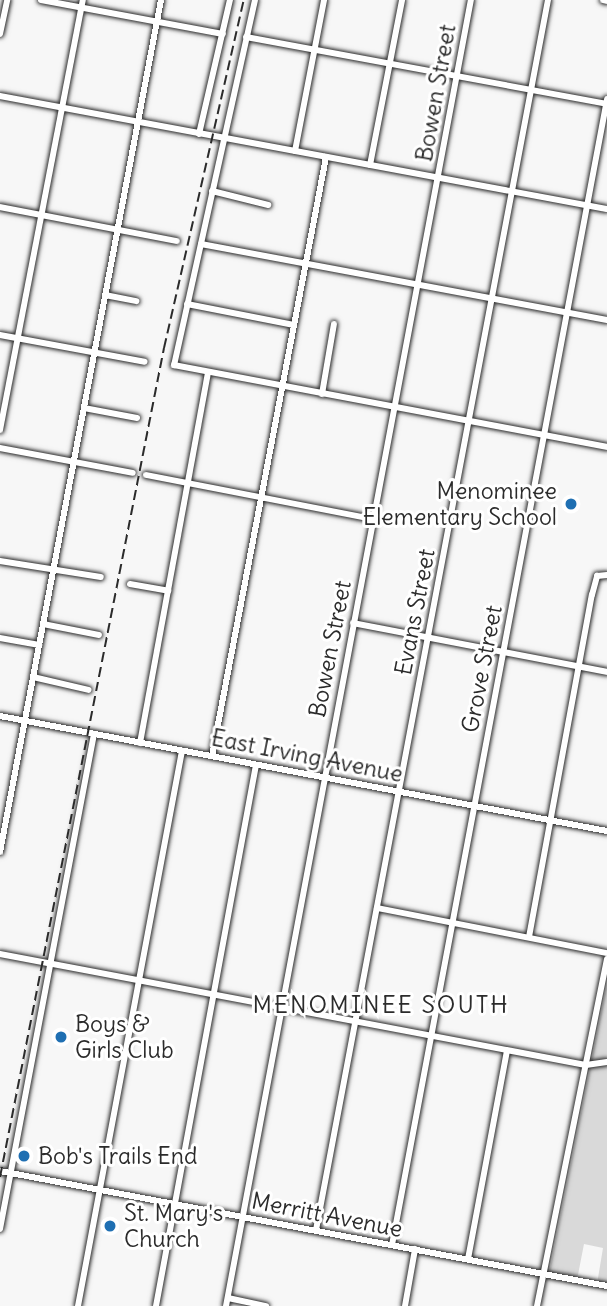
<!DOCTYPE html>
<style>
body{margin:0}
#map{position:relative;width:607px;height:1306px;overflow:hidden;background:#f7f7f7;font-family:Delius,sans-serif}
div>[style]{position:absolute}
.green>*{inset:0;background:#d9d9d9}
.roads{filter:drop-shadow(0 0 2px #2b2b2b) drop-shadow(0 0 2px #2b2b2b)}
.minor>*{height:6px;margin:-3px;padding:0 3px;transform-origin:3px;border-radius:3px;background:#fff}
.rail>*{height:2px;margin-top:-1px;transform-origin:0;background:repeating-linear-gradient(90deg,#2b2b2b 0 10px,transparent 0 15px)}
.dots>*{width:19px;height:19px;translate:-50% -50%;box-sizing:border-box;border:4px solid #fff;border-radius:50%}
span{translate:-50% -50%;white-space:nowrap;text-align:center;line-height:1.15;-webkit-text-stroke:6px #fff;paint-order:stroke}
.street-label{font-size:23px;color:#2b2b2b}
.poi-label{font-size:23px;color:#2b2b2b}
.right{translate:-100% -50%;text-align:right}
.left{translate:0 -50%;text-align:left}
.neighbourhood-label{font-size:24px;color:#2b2b2b;letter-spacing:2px}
</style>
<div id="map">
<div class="green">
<i style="clip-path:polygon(607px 984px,607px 1285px,597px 1284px,603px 1248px,584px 1244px,577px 1280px,549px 1274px)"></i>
</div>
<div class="roads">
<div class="minor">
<i style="left:41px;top:0;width:185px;rotate:10.6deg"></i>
<i style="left:255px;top:0;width:374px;rotate:102.5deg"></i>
<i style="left:174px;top:365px;width:441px;rotate:10.7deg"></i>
<i style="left:603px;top:0;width:4px;rotate:14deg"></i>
<i style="left:0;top:34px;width:35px;rotate:-78deg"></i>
<i style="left:246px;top:37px;width:367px;rotate:10.5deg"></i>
<i style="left:0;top:96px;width:617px;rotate:10.55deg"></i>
<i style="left:199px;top:134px;width:138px;rotate:-77deg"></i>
<i style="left:295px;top:151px;width:154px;rotate:-79.1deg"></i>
<i style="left:370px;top:165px;width:168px;rotate:-79deg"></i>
<i style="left:212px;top:191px;width:58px;rotate:14deg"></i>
<i style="left:0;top:207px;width:180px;rotate:10.9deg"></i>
<i style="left:201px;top:244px;width:413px;rotate:10.6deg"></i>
<i style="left:105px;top:295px;width:32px;rotate:11deg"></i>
<i style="left:187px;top:304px;width:109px;rotate:11.1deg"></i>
<i style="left:0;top:335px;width:147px;rotate:10.5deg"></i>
<i style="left:322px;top:394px;width:71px;rotate:-80.3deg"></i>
<i style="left:84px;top:408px;width:54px;rotate:10.7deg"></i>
<i style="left:0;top:430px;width:438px;rotate:-79.1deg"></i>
<i style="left:0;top:448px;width:135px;rotate:10.6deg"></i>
<i style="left:146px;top:475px;width:231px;rotate:11deg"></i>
<i style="left:0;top:561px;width:102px;rotate:9deg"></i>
<i style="left:130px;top:584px;width:39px;rotate:10deg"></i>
<i style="left:353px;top:623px;width:259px;rotate:10.9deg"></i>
<i style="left:43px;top:624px;width:57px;rotate:11.1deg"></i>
<i style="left:0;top:638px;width:40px;rotate:10deg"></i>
<i style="left:33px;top:677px;width:57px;rotate:13.1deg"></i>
<i style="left:0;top:716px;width:618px;rotate:10.73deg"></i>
<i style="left:140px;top:743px;width:376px;rotate:-79.6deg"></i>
<i style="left:212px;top:756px;width:610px;rotate:-79.22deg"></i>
<i style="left:0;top:852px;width:867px;rotate:-79.3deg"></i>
<i style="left:377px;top:908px;width:234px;rotate:11.1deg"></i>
<i style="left:529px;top:937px;width:348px;rotate:-79.6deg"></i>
<i style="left:592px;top:595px;width:20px;rotate:-75deg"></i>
<i style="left:597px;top:576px;width:10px;rotate:-6deg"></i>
<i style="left:0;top:954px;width:596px;rotate:10.73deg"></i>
<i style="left:586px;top:1065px;width:21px;rotate:-8deg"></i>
<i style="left:0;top:1171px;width:618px;rotate:10.73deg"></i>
<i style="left:0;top:1229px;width:504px;rotate:-79.25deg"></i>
<i style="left:316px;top:1230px;width:1252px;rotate:-79.32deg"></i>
<i style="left:392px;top:1245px;width:1166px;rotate:-79.37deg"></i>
<i style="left:468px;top:1259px;width:212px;rotate:-79.4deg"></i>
<i style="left:228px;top:1298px;width:39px;rotate:12deg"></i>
<i style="left:78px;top:1306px;width:565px;rotate:-79.39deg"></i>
<i style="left:156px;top:1306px;width:550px;rotate:-79.53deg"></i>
<i style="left:226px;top:1306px;width:1329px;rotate:-79.38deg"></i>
<i style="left:405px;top:1306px;width:58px;rotate:-80deg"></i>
<i style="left:537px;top:1306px;width:354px;rotate:-78.6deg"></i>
</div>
</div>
<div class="rail">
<i style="left:0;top:1177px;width:845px;rotate:-78.81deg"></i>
<i style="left:164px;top:348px;width:357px;rotate:-77.1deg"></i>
</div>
<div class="dots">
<i style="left:571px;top:504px;background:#1f6fb2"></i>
<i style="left:61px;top:1037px;background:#1f6fb2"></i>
<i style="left:24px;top:1156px;background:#1f6fb2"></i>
<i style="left:110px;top:1226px;background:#1f6fb2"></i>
</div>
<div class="street-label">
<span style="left:436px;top:93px;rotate:-80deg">Bowen Street</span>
<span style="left:415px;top:612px;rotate:-79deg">Evans Street</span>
<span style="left:330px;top:649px;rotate:-79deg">Bowen Street</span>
<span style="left:482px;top:669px;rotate:-79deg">Grove Street</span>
<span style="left:307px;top:756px;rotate:11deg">East Irving Avenue</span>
<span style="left:327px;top:1215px;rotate:11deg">Merritt Avenue</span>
</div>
<div class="poi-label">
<span class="right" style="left:557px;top:504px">Menominee<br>Elementary School</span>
<span class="left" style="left:75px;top:1037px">Boys &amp;<br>Girls Club</span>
<span class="left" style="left:38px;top:1156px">Bob's Trails End</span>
<span class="left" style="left:124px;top:1226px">St. Mary's<br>Church</span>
</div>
<div class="neighbourhood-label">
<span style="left:381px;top:1005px">MENOMINEE SOUTH</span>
</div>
</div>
